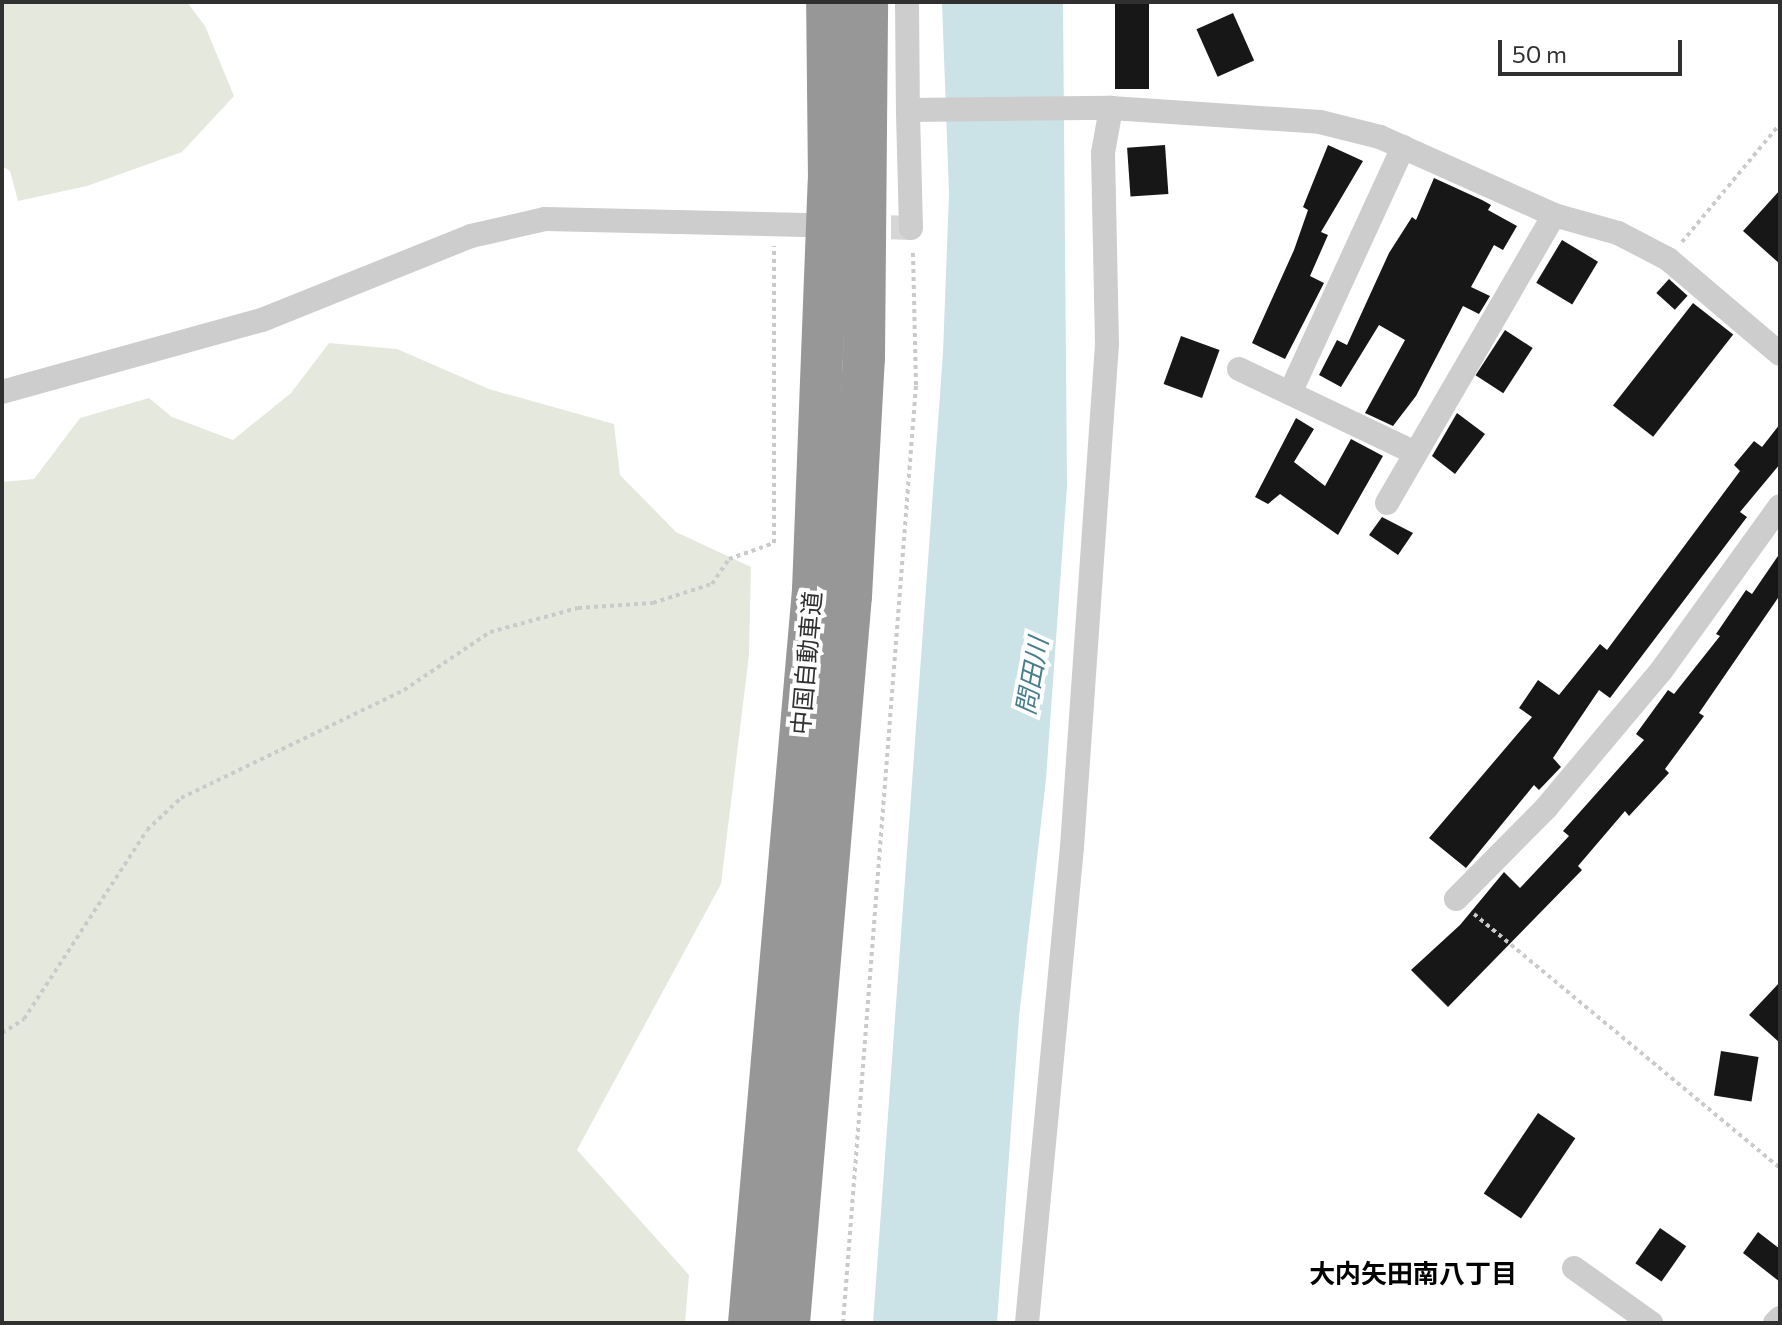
<!DOCTYPE html>
<meta charset="utf-8">
<style>
body{margin:0}
#map{position:relative;width:1782px;height:1325px;overflow:hidden;background:#fff;font-family:Commissioner,"Noto Sans JP",sans-serif}
div>[style]{position:absolute}
.green>*{inset:0;background:#e5e9dd}
.water>*{inset:0;background:#cbe2e7}
.building>*{inset:0;background:#171717;transform-origin:0 0}
.minor-tunnel>*{height:24px;margin-top:-12px;transform-origin:0;background:repeating-linear-gradient(90deg,#d6d6d6 0 24px,transparent 0 36px)}
.path>*{height:4px;margin-top:-2px;transform-origin:0;background:repeating-linear-gradient(90deg,#cacaca 0 4px,transparent 0 8px)}
.minor>*{height:24px;margin:-12px;padding:0 12px;transform-origin:12px;border-radius:12px;background:#cdcdcd}
.motorway>*{height:42px;margin:-21px;padding:0 21px;transform-origin:21px;border-radius:21px;background:#979797}
span{translate:-50% -50%;white-space:nowrap;text-align:center;line-height:1.15;-webkit-text-stroke:8px #fff;paint-order:stroke}
.street-label{font-size:24px;color:#303030}
.water-label{font-size:26px;color:#467e8b;font-style:italic}
.neighbourhood-label{font-size:26px;color:#000;font-weight:700}
.frame{position:absolute;inset:0;border:4px solid #303030;pointer-events:none}
.scale{position:absolute;left:1498px;top:40px;width:184px;height:36px;box-sizing:border-box;border:4px solid #303030;border-top:0;padding-left:10px;font-size:24px;line-height:28px;white-space:nowrap;color:#303030;-webkit-text-stroke:6px #fff;paint-order:stroke}
</style>
<div id="map">
<div class="green">
<i style="clip-path:polygon(2px 2px,187px 2px,205px 26px,234px 96px,182px 152px,87px 186px,18px 201px,10px 171px,2px 166px)"></i>
<i style="clip-path:polygon(329px 343px,397px 349px,489px 389px,614px 424px,620px 475px,676px 532px,751px 567px,749px 655px,721px 884px,577px 1150px,689px 1275px,685px 1323px,2px 1323px,2px 482px,34px 479px,80px 418px,149px 398px,172px 417px,233px 440px,291px 393px)"></i>
</div>
<div class="water">
<i style="clip-path:polygon(942px 2px,1063px 2px,1067px 486px,1046px 779px,1019px 1017px,997px 1323px,873px 1323px,943px 353px,949px 193px)"></i>
</div>
<div class="building">
<i style="left:1115px;top:2px;width:34px;height:87px"></i>
<i style="left:1233px;top:13px;width:52px;height:40px;rotate:66deg"></i>
<i style="left:1165px;top:145px;width:49px;height:38px;rotate:86deg"></i>
<i style="clip-path:polygon(1328px 145px,1363px 161px,1321px 232px,1328px 235px,1310px 276px,1324px 283px,1285px 359px,1252px 343px,1294px 250px,1308px 210px,1303px 207px)"></i>
<i style="clip-path:polygon(1434px 178px,1482px 200px,1491px 205px,1488px 210px,1517px 226px,1503px 250px,1494px 245px,1471px 287px,1490px 296px,1479px 314px,1463px 306px,1416px 396px,1393px 426px,1365px 413px,1405px 340px,1379px 325px,1341px 387px,1319px 375px,1337px 340px,1347px 345px,1389px 253px,1412px 217px,1416px 220px)"></i>
<i style="clip-path:polygon(1780px 190px,1780px 264px,1743px 231px)"></i>
<i style="left:1562px;top:240px;width:42px;height:50px;rotate:31deg"></i>
<i style="left:1669px;top:279px;width:25px;height:19px;rotate:42deg"></i>
<i style="left:1693px;top:303px;width:51px;height:130px;rotate:38deg"></i>
<i style="left:1505px;top:330px;width:33px;height:54px;rotate:33deg"></i>
<i style="left:1181px;top:336px;width:41px;height:51px;rotate:20deg"></i>
<i style="clip-path:polygon(1457px 413px,1485px 434px,1455px 474px,1432px 456px)"></i>
<i style="clip-path:polygon(1296px 418px,1314px 429px,1294px 462px,1325px 486px,1351px 439px,1383px 456px,1338px 535px,1280px 494px,1268px 504px,1255px 497px)"></i>
<i style="clip-path:polygon(1780px 424px,1780px 464px,1740px 512px,1747px 517px,1610px 698px,1599px 690px,1553px 758px,1561px 767px,1539px 790px,1534px 785px,1466px 868px,1429px 838px,1532px 717px,1519px 708px,1538px 680px,1559px 695px,1600px 644px,1607px 650px,1740px 471px,1734px 465px,1754px 441px,1762px 447px)"></i>
<i style="clip-path:polygon(1382px 517px,1413px 533px,1398px 555px,1369px 535px)"></i>
<i style="clip-path:polygon(1780px 553px,1780px 595px,1699px 713px,1704px 716px,1665px 769px,1669px 773px,1629px 816px,1625px 811px,1578px 866px,1582px 870px,1448px 1007px,1411px 970px,1460px 925px,1504px 872px,1520px 888px,1569px 836px,1563px 831px,1644px 740px,1636px 734px,1668px 690px,1674px 694px,1720px 636px,1716px 634px,1746px 590px,1752px 594px)"></i>
<i style="clip-path:polygon(1780px 982px,1780px 1043px,1749px 1015px)"></i>
<i style="left:1721px;top:1051px;width:38px;height:45px;rotate:9deg"></i>
<i style="left:1538px;top:1113px;width:45px;height:97px;rotate:34deg"></i>
<i style="left:1660px;top:1228px;width:32px;height:43px;rotate:35deg"></i>
<i style="clip-path:polygon(1758px 1232px,1780px 1249px,1780px 1282px,1743px 1253px)"></i>
</div>
<div class="minor-tunnel">
<i style="left:855px;top:226px;width:56px;rotate:2deg"></i>
</div>
<div class="path">
<i style="left:1682px;top:242px;width:153px;rotate:-50.3deg"></i>
<i style="left:1474px;top:914px;width:398px;rotate:39.7deg"></i>
<i style="left:2px;top:1033px;width:26px;rotate:-32deg"></i>
<i style="left:24px;top:1019px;width:225px;rotate:-56.9deg"></i>
<i style="left:147px;top:830px;width:47px;rotate:-43.3deg"></i>
<i style="left:181px;top:798px;width:248px;rotate:-25.8deg"></i>
<i style="left:404px;top:690px;width:104px;rotate:-34deg"></i>
<i style="left:490px;top:632px;width:91px;rotate:-15.3deg"></i>
<i style="left:578px;top:608px;width:75px;rotate:-3.8deg"></i>
<i style="left:653px;top:603px;width:62px;rotate:-17.9deg"></i>
<i style="left:712px;top:584px;width:30px;rotate:-56deg"></i>
<i style="left:729px;top:559px;width:48px;rotate:-19.6deg"></i>
<i style="left:774px;top:543px;width:297px;rotate:-90deg"></i>
<i style="left:843px;top:1323px;width:941px;rotate:-85.55deg"></i>
<i style="left:916px;top:385px;width:135px;rotate:-91.3deg"></i>
</div>
<div class="minor">
<i style="left:907px;top:2px;width:108px;rotate:89.5deg"></i>
<i style="left:911px;top:228px;width:118px;rotate:-91.5deg"></i>
<i style="left:908px;top:110px;width:203px;rotate:-0.6deg"></i>
<i style="left:1111px;top:108px;width:209px;rotate:3.8deg"></i>
<i style="left:1320px;top:122px;width:62px;rotate:14deg"></i>
<i style="left:1380px;top:137px;width:191px;rotate:24.1deg"></i>
<i style="left:1554px;top:215px;width:66px;rotate:15.7deg"></i>
<i style="left:1618px;top:233px;width:56px;rotate:27.5deg"></i>
<i style="left:1668px;top:259px;width:147px;rotate:40.3deg"></i>
<i style="left:1239px;top:369px;width:195px;rotate:25.5deg"></i>
<i style="left:2px;top:392px;width:270px;rotate:-15.5deg"></i>
<i style="left:262px;top:320px;width:225px;rotate:-21.9deg"></i>
<i style="left:471px;top:236px;width:76px;rotate:-12.9deg"></i>
<i style="left:545px;top:219px;width:260px;rotate:1.3deg"></i>
<i style="left:1290px;top:393px;width:271px;rotate:-65.3deg"></i>
<i style="left:1387px;top:503px;width:333px;rotate:-59.9deg"></i>
<i style="left:1456px;top:899px;width:128px;rotate:-45.3deg"></i>
<i style="left:1546px;top:808px;width:179px;rotate:-50deg"></i>
<i style="left:1661px;top:671px;width:203px;rotate:-54.2deg"></i>
<i style="left:1574px;top:1268px;width:95px;rotate:35.5deg"></i>
<i style="left:1027px;top:1323px;width:478px;rotate:-84.6deg"></i>
<i style="left:1072px;top:847px;width:504px;rotate:-86.02deg"></i>
<i style="left:1107px;top:344px;width:191px;rotate:-91.2deg"></i>
<i style="left:1103px;top:153px;width:46px;rotate:-79.9deg"></i>
<i style="left:1775px;top:1323px;width:7px;rotate:-45deg"></i>
</div>
<div class="motorway">
<i style="left:749px;top:1323px;width:736px;rotate:-85.01deg"></i>
<i style="left:813px;top:590px;width:409px;rotate:-87.8deg"></i>
<i style="left:829px;top:181px;width:179px;rotate:-90.6deg"></i>
<i style="left:789px;top:1323px;width:730px;rotate:-85.13deg"></i>
<i style="left:851px;top:596px;width:238px;rotate:-86.9deg"></i>
<i style="left:864px;top:358px;width:356px;rotate:-89.5deg"></i>
</div>
<div class="street-label">
<span style="left:806px;top:663px;rotate:-85deg">中国自動車道</span>
</div>
<div class="water-label">
<span style="left:1031px;top:676px;rotate:-80deg">問田川</span>
</div>
<div class="neighbourhood-label">
<span style="left:1413px;top:1273px">大内矢田南八丁目</span>
</div>
<div class="frame"></div>
<div class="scale">50 m</div>
</div>
